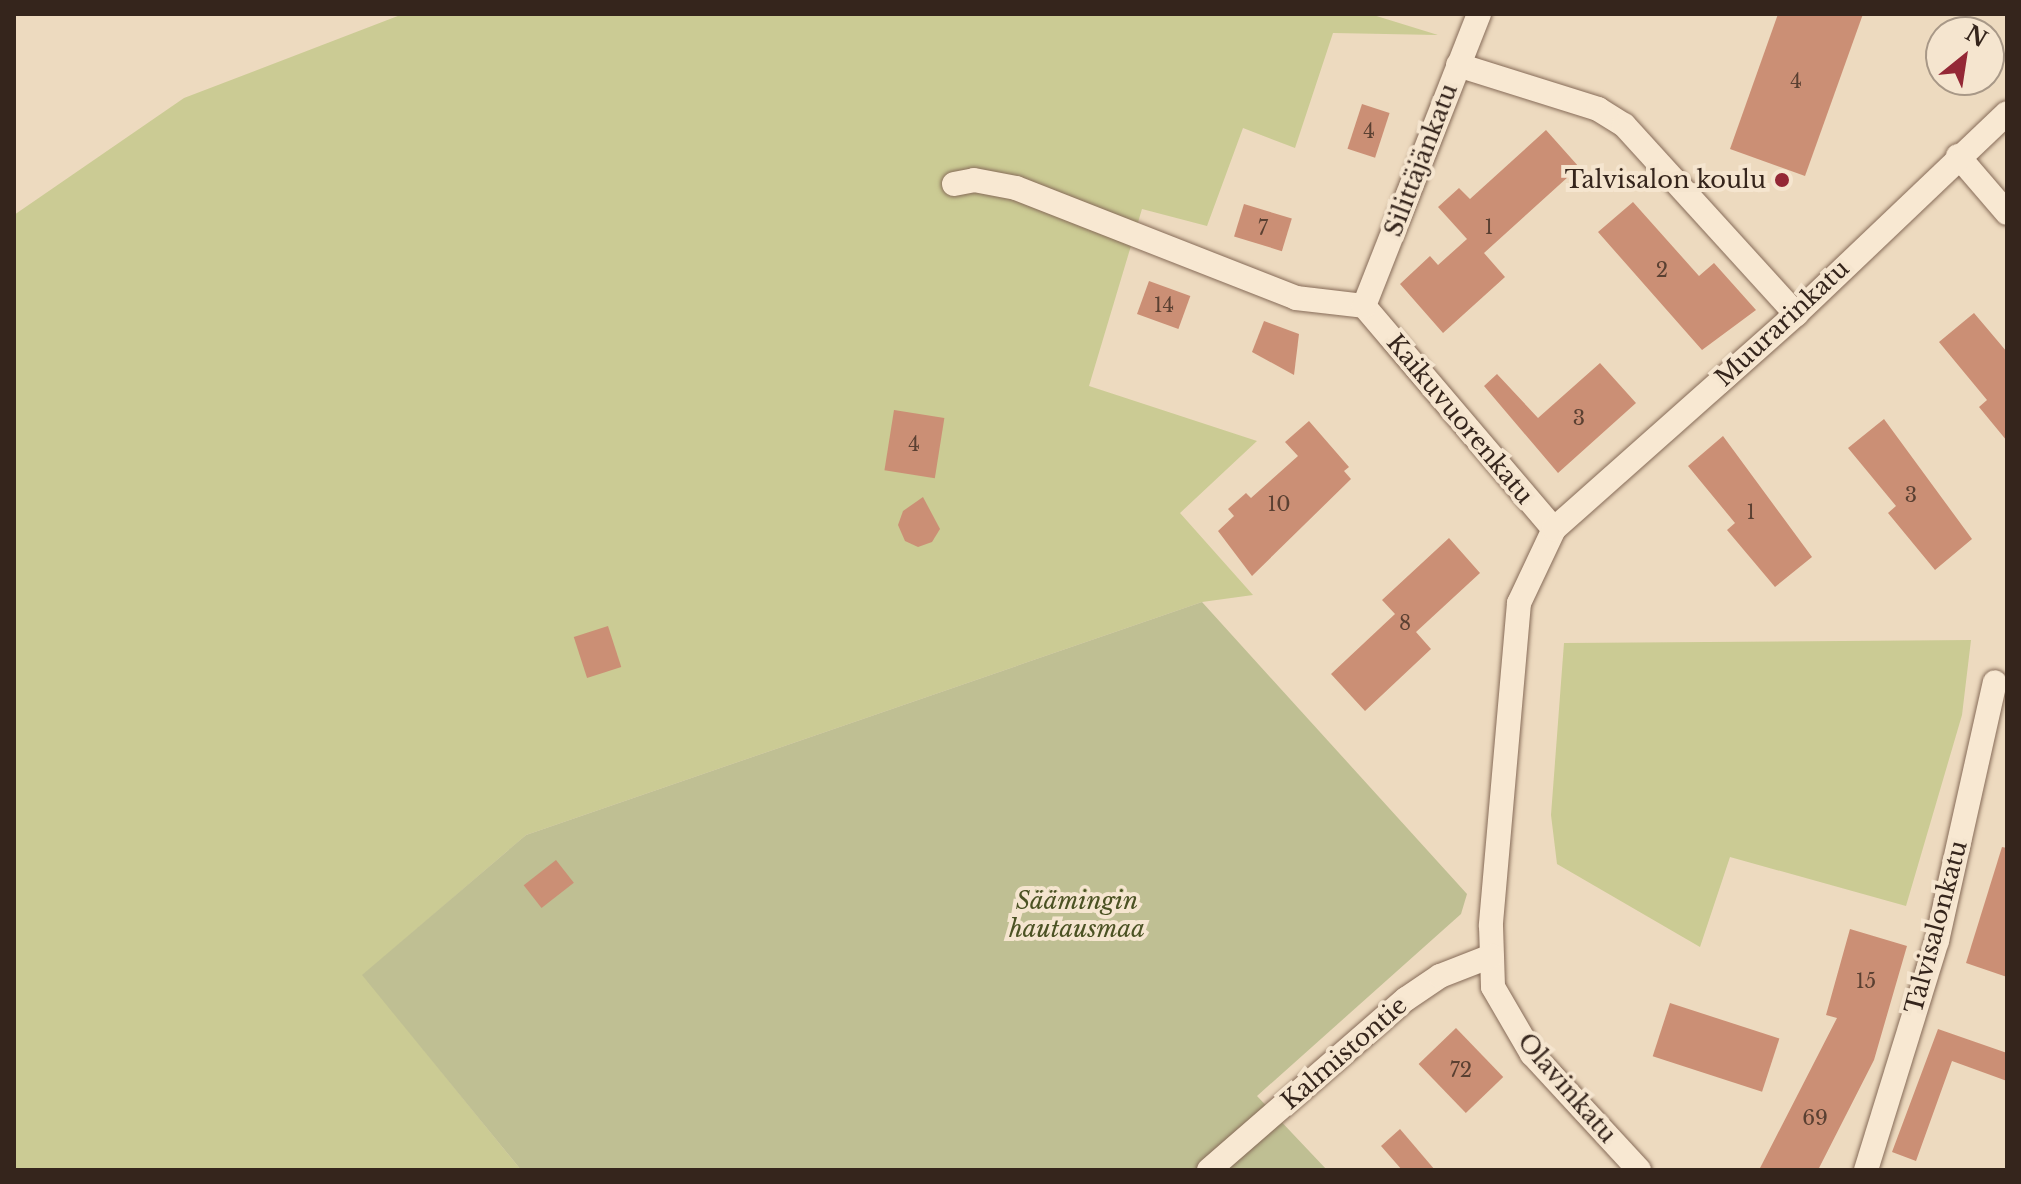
<!DOCTYPE html>
<meta charset="utf-8">
<style>
body{margin:0}
#map{position:relative;width:2021px;height:1184px;overflow:hidden;background:#eddabf;font-family:"Libre Baskerville",serif}
div>[style]{position:absolute}
.green>*{inset:0;background:#cbcb94}
.cemetery>*{inset:0;background:#bfbf93}
.building>*{inset:0;background:#cb8f75;transform-origin:0 0}
.roads{filter:drop-shadow(0 0 2px #866b58) drop-shadow(0 0 2px #866b58)}
.street>*{height:24px;margin:-12px;padding:0 12px;transform-origin:12px;border-radius:12px;background:#f8e8d2}
.dots>*{width:22px;height:22px;translate:-50% -50%;box-sizing:border-box;border:4px solid #f5e5cf;border-radius:50%}
span{translate:-50% -50%;white-space:nowrap;text-align:center;line-height:1.15;-webkit-text-stroke:8px #f5e5cf;paint-order:stroke}
.number-label{font-size:20px;color:#5a4032}
.number-label span{-webkit-text-stroke-width:0}
.street-label{font-size:24px;color:#35251c}
.poi-label{font-size:24px;color:#35251c}
.right{translate:-100% -50%;text-align:right}
.park-label{font-size:24px;color:#4b5223;font-style:italic}
.frame{position:absolute;inset:0;border:16px solid #35251c;pointer-events:none}
.north{position:absolute;left:1925px;top:16px;width:80px;height:80px;box-sizing:border-box;background:#f5e5cf;border:2px solid #a89887;border-radius:50%;rotate:30deg;font-size:22px;font-weight:700;line-height:32px;text-align:center;color:#35251c}
.north::after{content:'';display:block;margin:auto;width:28px;height:36px;background:#942836;clip-path:polygon(50% 0,100% 100%,50% 72%,0 100%)}
</style>
<div id="map">
<div class="green">
<i style="clip-path:polygon(403px 14px,1370px 14px,1438px 35px,1333px 33px,1295px 148px,1243px 128px,1207px 226px,1142px 209px,1089px 386px,1257px 441px,1180px 513px,1253px 595px,1202px 602px,526px 835px,363px 975px,521px 1170px,14px 1170px,14px 215px,184px 98px)"></i>
<i style="clip-path:polygon(1971px 640px,1962px 715px,1906px 906px,1730px 857px,1700px 947px,1557px 864px,1551px 815px,1564px 643px)"></i>
</div>
<div class="cemetery">
<i style="clip-path:polygon(1202px 602px,1467px 894px,1461px 914px,1257px 1096px,1327px 1170px,521px 1170px,362px 975px,526px 835px)"></i>
</div>
<div class="building">
<i style="clip-path:polygon(1778px 14px,1863px 14px,1805px 176px,1730px 149px)"></i>
<i style="left:1362px;top:104px;width:29px;height:47px;rotate:18deg"></i>
<i style="clip-path:polygon(1546px 130px,1579px 167px,1484px 253px,1505px 277px,1443px 333px,1400px 284px,1430px 256px,1438px 265px,1467px 239px,1438px 207px,1459px 188px,1470px 199px)"></i>
<i style="clip-path:polygon(1633px 202px,1699px 276px,1714px 263px,1756px 310px,1702px 350px,1598px 232px)"></i>
<i style="left:1244px;top:204px;width:50px;height:34px;rotate:17deg"></i>
<i style="left:1149px;top:281px;width:44px;height:35px;rotate:20deg"></i>
<i style="clip-path:polygon(1974px 313px,2007px 352px,2007px 441px,1979px 407px,1987px 400px,1939px 342px)"></i>
<i style="clip-path:polygon(1264px 321px,1299px 334px,1294px 375px,1252px 352px)"></i>
<i style="clip-path:polygon(1600px 363px,1636px 403px,1558px 473px,1484px 386px,1497px 374px,1538px 418px)"></i>
<i style="left:894px;top:410px;width:51px;height:61px;rotate:9deg"></i>
<i style="clip-path:polygon(1884px 419px,1972px 539px,1935px 570px,1888px 513px,1896px 506px,1848px 448px)"></i>
<i style="clip-path:polygon(1309px 421px,1349px 467px,1344px 471px,1351px 479px,1252px 576px,1218px 531px,1234px 516px,1228px 509px,1246px 493px,1251px 498px,1298px 456px,1285px 442px)"></i>
<i style="clip-path:polygon(1723px 436px,1812px 557px,1775px 587px,1727px 530px,1735px 523px,1688px 466px)"></i>
<i style="clip-path:polygon(923px 497px,940px 529px,932px 542px,918px 547px,905px 541px,898px 525px,903px 511px)"></i>
<i style="clip-path:polygon(1449px 538px,1480px 573px,1416px 632px,1431px 649px,1365px 711px,1331px 674px,1395px 614px,1382px 600px)"></i>
<i style="left:608px;top:626px;width:43px;height:36px;rotate:72deg"></i>
<i style="clip-path:polygon(2002px 847px,2007px 848px,2007px 977px,1966px 963px)"></i>
<i style="left:556px;top:860px;width:29px;height:41px;rotate:52deg"></i>
<i style="clip-path:polygon(1850px 929px,1907px 946px,1874px 1060px,1818px 1170px,1759px 1170px,1837px 1018px,1826px 1015px)"></i>
<i style="left:1670px;top:1003px;width:115px;height:56px;rotate:18deg"></i>
<i style="left:1456px;top:1028px;width:68px;height:52px;rotate:46deg"></i>
<i style="clip-path:polygon(1938px 1029px,2007px 1053px,2007px 1081px,1952px 1061px,1916px 1161px,1892px 1152px)"></i>
<i style="clip-path:polygon(1400px 1129px,1435px 1170px,1402px 1170px,1381px 1146px)"></i>
</div>
<div class="roads">
<div class="street">
<i style="left:1458px;top:65px;width:147px;rotate:17.4deg"></i>
<i style="left:1598px;top:109px;width:31px;rotate:32deg"></i>
<i style="left:1624px;top:125px;width:256px;rotate:47.7deg"></i>
<i style="left:1958px;top:156px;width:75px;rotate:49.3deg"></i>
<i style="left:954px;top:184px;width:20px;rotate:-11deg"></i>
<i style="left:974px;top:180px;width:43px;rotate:10.8deg"></i>
<i style="left:1016px;top:188px;width:301px;rotate:21.4deg"></i>
<i style="left:1296px;top:298px;width:68px;rotate:6.7deg"></i>
<i style="left:1364px;top:306px;width:293px;rotate:49.6deg"></i>
<i style="left:1554px;top:529px;width:82px;rotate:115.3deg"></i>
<i style="left:1519px;top:603px;width:324px;rotate:95deg"></i>
<i style="left:1491px;top:926px;width:61px;rotate:88.1deg"></i>
<i style="left:1493px;top:987px;width:78px;rotate:59.8deg"></i>
<i style="left:1532px;top:1054px;width:158px;rotate:47.3deg"></i>
<i style="left:1364px;top:306px;width:314px;rotate:-68.5deg"></i>
<i style="left:1554px;top:529px;width:324px;rotate:-41.6deg"></i>
<i style="left:1796px;top:314px;width:291px;rotate:-43.6deg"></i>
<i style="left:1209px;top:1170px;width:261px;rotate:-41deg"></i>
<i style="left:1406px;top:999px;width:41px;rotate:-34.1deg"></i>
<i style="left:1440px;top:976px;width:55px;rotate:-21.4deg"></i>
<i style="left:1866px;top:1170px;width:240px;rotate:-72.8deg"></i>
<i style="left:1937px;top:941px;width:265px;rotate:-77.4deg"></i>
</div>
</div>
<div class="dots">
<i style="left:1782px;top:180px;background:#942836"></i>
</div>
<div class="number-label">
<span style="left:1796px;top:81px">4</span>
<span style="left:1369px;top:131px">4</span>
<span style="left:1489px;top:227px">1</span>
<span style="left:1263px;top:228px">7</span>
<span style="left:1662px;top:270px">2</span>
<span style="left:1164px;top:305px">14</span>
<span style="left:1579px;top:418px">3</span>
<span style="left:914px;top:444px">4</span>
<span style="left:1911px;top:495px">3</span>
<span style="left:1279px;top:504px">10</span>
<span style="left:1751px;top:512px">1</span>
<span style="left:1405px;top:623px">8</span>
<span style="left:1866px;top:981px">15</span>
<span style="left:1461px;top:1070px">72</span>
<span style="left:1815px;top:1118px">69</span>
</div>
<div class="street-label">
<span style="left:1421px;top:160px;rotate:-69deg">Silittäjänkatu</span>
<span style="left:1782px;top:323px;rotate:-43deg">Muurarinkatu</span>
<span style="left:1460px;top:419px;rotate:50deg">Kaikuvuorenkatu</span>
<span style="left:1936px;top:927px;rotate:-75deg">Talvisalonkatu</span>
<span style="left:1344px;top:1053px;rotate:-41deg">Kalmistontie</span>
<span style="left:1567px;top:1088px;rotate:49deg">Olavinkatu</span>
</div>
<div class="poi-label">
<span class="right" style="left:1766px;top:180px">Talvisalon koulu</span>
</div>
<div class="park-label">
<span style="left:1077px;top:915px">Säämingin<br>hautausmaa</span>
</div>
<div class="frame"></div>
<div class="north">N</div>
</div>
